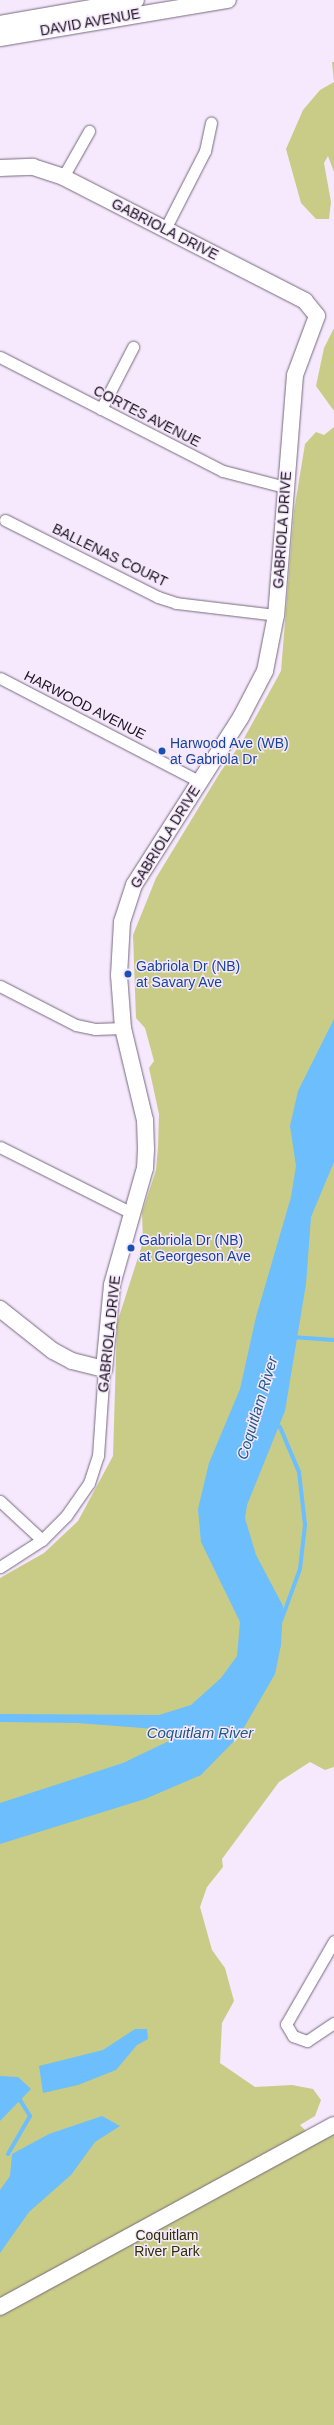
<!DOCTYPE html>
<style>
body{margin:0}
#map{position:relative;width:334px;height:2425px;overflow:hidden;background:#f6e8fd;font-family:Helvetica,sans-serif}
div>[style]{position:absolute}
.green>*{inset:0;background:#c9cc86}
.water>*{inset:0;background:#6cbefc}
.stream>*{height:4px;margin:-2px;padding:0 2px;transform-origin:2px;border-radius:2px;background:#6cbefc}
.roads{filter:drop-shadow(0 0 1px #766a7c) drop-shadow(0 0 1px #766a7c)}
.street>*{height:11px;margin:-5.5px;padding:0 5.5px;transform-origin:5.5px;border-radius:5.5px;background:#fff}
.secondary>*{height:16px;margin:-8px;padding:0 8px;transform-origin:8px;border-radius:8px;background:#fff}
.dots>*{width:11px;height:11px;translate:-50% -50%;box-sizing:border-box;border:2px solid #f6e8fd;border-radius:50%}
span{translate:-50% -50%;white-space:nowrap;text-align:center;line-height:1.15;-webkit-text-stroke:3px #f6e8fd;paint-order:stroke}
.street-label{font-size:14px;color:#17131a}
.transit-label{font-size:14px;color:#164399}
.left{translate:0 -50%;text-align:left}
.park-label{font-size:14px;color:#2c2d02}
.water-label{font-size:15px;color:#1e5982;font-style:italic}
</style>
<div id="map">
<div class="green">
<i style="clip-path:polygon(332px 62px,334px 62px,334px 172px,328px 156px,324px 163px,331px 202px,329px 219px,316px 219px,301px 203px,286px 149px,303px 110px,320px 90px,334px 82px)"></i>
<i style="clip-path:polygon(334px 328px,334px 411px,316px 386px,324px 348px)"></i>
<i style="clip-path:polygon(334px 427px,334px 1767px,325px 1770px,310px 1762px,279px 1782px,222px 1859px,223px 1867px,207px 1887px,200px 1907px,212px 1950px,225px 1968px,234px 2001px,222px 2023px,220px 2063px,255px 2087px,292px 2085px,313px 2089px,321px 2100px,315px 2116px,300px 2125px,317px 2142px,334px 2131px,334px 2425px,0 2425px,0 1578px,44px 1553px,78px 1521px,113px 1456px,117px 1323px,143px 1242px,142px 1213px,156px 1170px,158px 1147px,159px 1114px,149px 1068px,154px 1061px,145px 1028px,136px 1018px,133px 935px,156px 878px,221px 771px,242px 742px,281px 671px,294px 511px,305px 444px,316px 432px,324px 435px)"></i>
</div>
<div class="water">
<i style="clip-path:polygon(334px 1019px,334px 1162px,311px 1217px,306px 1284px,285px 1411px,247px 1505px,245px 1518px,256px 1555px,283px 1606px,281px 1645px,275px 1674px,239px 1736px,201px 1775px,145px 1799px,0 1844px,0 1803px,123px 1763px,171px 1740px,169px 1735px,156px 1729px,77px 1723px,0 1722px,0 1714px,159px 1715px,191px 1705px,221px 1678px,237px 1656px,240px 1622px,201px 1542px,198px 1509px,209px 1463px,240px 1389px,256px 1317px,291px 1197px,296px 1166px,290px 1126px,298px 1091px)"></i>
<i style="clip-path:polygon(135px 2029px,147px 2029px,148px 2039px,137px 2045px,116px 2070px,78px 2085px,43px 2093px,39px 2066px,103px 2050px)"></i>
<i style="clip-path:polygon(0 2076px,18px 2077px,31px 2089px,0 2121px)"></i>
<i style="clip-path:polygon(102px 2116px,120px 2126px,95px 2142px,71px 2175px,29px 2212px,0 2253px,0 2190px,10px 2176px,12px 2154px,49px 2134px)"></i>
</div>
<div class="stream">
<i style="left:292px;top:1337px;width:42px;rotate:4.1deg"></i>
<i style="left:276px;top:1425px;width:4px;rotate:27deg"></i>
<i style="left:280px;top:1427px;width:49px;rotate:67.1deg"></i>
<i style="left:299px;top:1472px;width:53px;rotate:83.5deg"></i>
<i style="left:305px;top:1525px;width:44px;rotate:96.5deg"></i>
<i style="left:300px;top:1569px;width:55px;rotate:110.1deg"></i>
<i style="left:8px;top:2154px;width:44px;rotate:-59.9deg"></i>
<i style="left:30px;top:2116px;width:19px;rotate:-122deg"></i>
</div>
<div class="roads">
<div class="street">
<i style="left:63px;top:177px;width:53px;rotate:-60.5deg"></i>
<i style="left:165px;top:229px;width:88px;rotate:-62.9deg"></i>
<i style="left:205px;top:151px;width:29px;rotate:-78deg"></i>
<i style="left:0;top:357px;width:250px;rotate:27.1deg"></i>
<i style="left:223px;top:471px;width:64px;rotate:14.5deg"></i>
<i style="left:101px;top:409px;width:70px;rotate:-62.7deg"></i>
<i style="left:5px;top:520px;width:171px;rotate:26.7deg"></i>
<i style="left:158px;top:597px;width:19px;rotate:18deg"></i>
<i style="left:176px;top:603px;width:101px;rotate:6.8deg"></i>
<i style="left:0;top:678px;width:224px;rotate:27.4deg"></i>
<i style="left:0;top:986px;width:85px;rotate:27.2deg"></i>
<i style="left:76px;top:1025px;width:19px;rotate:12deg"></i>
<i style="left:95px;top:1029px;width:28px;rotate:-2deg"></i>
<i style="left:0;top:1147px;width:148px;rotate:26.6deg"></i>
<i style="left:0;top:1501px;width:57px;rotate:42.9deg"></i>
<i style="left:0;top:1567px;width:50px;rotate:-32.7deg"></i>
<i style="left:42px;top:1540px;width:34px;rotate:-45deg"></i>
<i style="left:66px;top:1516px;width:40px;rotate:-55.1deg"></i>
<i style="left:89px;top:1483px;width:28px;rotate:-72deg"></i>
<i style="left:98px;top:1456px;width:87px;rotate:-86.1deg"></i>
<i style="left:334px;top:1941px;width:96px;rotate:120deg"></i>
<i style="left:286px;top:2024px;width:14px;rotate:60deg"></i>
<i style="left:293px;top:2036px;width:15px;rotate:20deg"></i>
<i style="left:307px;top:2041px;width:32px;rotate:-34deg"></i>
</div>
<div class="secondary">
<i style="left:0;top:24px;width:138px;rotate:-10deg"></i>
<i style="left:0;top:38px;width:231px;rotate:-9.5deg"></i>
<i style="left:0;top:168px;width:33px;rotate:-2deg"></i>
<i style="left:33px;top:167px;width:32px;rotate:18deg"></i>
<i style="left:63px;top:177px;width:272px;rotate:27.1deg"></i>
<i style="left:305px;top:301px;width:19px;rotate:51deg"></i>
<i style="left:317px;top:316px;width:63px;rotate:110.4deg"></i>
<i style="left:295px;top:375px;width:241px;rotate:94.5deg"></i>
<i style="left:276px;top:615px;width:57px;rotate:101.1deg"></i>
<i style="left:265px;top:671px;width:52px;rotate:117.6deg"></i>
<i style="left:241px;top:717px;width:199px;rotate:122.5deg"></i>
<i style="left:134px;top:885px;width:39px;rotate:108deg"></i>
<i style="left:122px;top:922px;width:53px;rotate:93.2deg"></i>
<i style="left:119px;top:975px;width:53px;rotate:85.7deg"></i>
<i style="left:123px;top:1028px;width:95px;rotate:76.6deg"></i>
<i style="left:145px;top:1120px;width:29px;rotate:88deg"></i>
<i style="left:146px;top:1149px;width:19px;rotate:93deg"></i>
<i style="left:145px;top:1168px;width:122px;rotate:105.8deg"></i>
<i style="left:112px;top:1285px;width:84px;rotate:95.4deg"></i>
<i style="left:104px;top:1369px;width:33px;rotate:-166deg"></i>
<i style="left:72px;top:1361px;width:21px;rotate:-152deg"></i>
<i style="left:53px;top:1351px;width:68px;rotate:-141.6deg"></i>
<i style="left:0;top:2307px;width:380px;rotate:-28.6deg"></i>
</div>
</div>
<div class="dots">
<i style="left:162px;top:751px;background:#1a4fb4"></i>
<i style="left:128px;top:974px;background:#1a4fb4"></i>
<i style="left:131px;top:1248px;background:#1a4fb4"></i>
</div>
<div class="street-label">
<span style="left:90px;top:22px;rotate:-10deg">DAVID AVENUE</span>
<span style="left:165px;top:229px;rotate:27deg">GABRIOLA DRIVE</span>
<span style="left:147px;top:416px;rotate:27deg">CORTES AVENUE</span>
<span style="left:282px;top:530px;rotate:-86deg">GABRIOLA DRIVE</span>
<span style="left:110px;top:555px;rotate:26deg">BALLENAS COURT</span>
<span style="left:85px;top:705px;rotate:27deg">HARWOOD AVENUE</span>
<span style="left:165px;top:837px;rotate:-58deg">GABRIOLA DRIVE</span>
<span style="left:109px;top:1334px;rotate:-84deg">GABRIOLA DRIVE</span>
</div>
<div class="transit-label">
<span class="left" style="left:170px;top:751px">Harwood Ave (WB)<br>at Gabriola Dr</span>
<span class="left" style="left:136px;top:974px">Gabriola Dr (NB)<br>at Savary Ave</span>
<span class="left" style="left:139px;top:1248px">Gabriola Dr (NB)<br>at Georgeson Ave</span>
</div>
<div class="park-label">
<span style="left:167px;top:2243px">Coquitlam<br>River Park</span>
</div>
<div class="water-label">
<span style="left:257px;top:1408px;rotate:-73deg">Coquitlam River</span>
<span style="left:200px;top:1733px">Coquitlam River</span>
</div>
</div>
